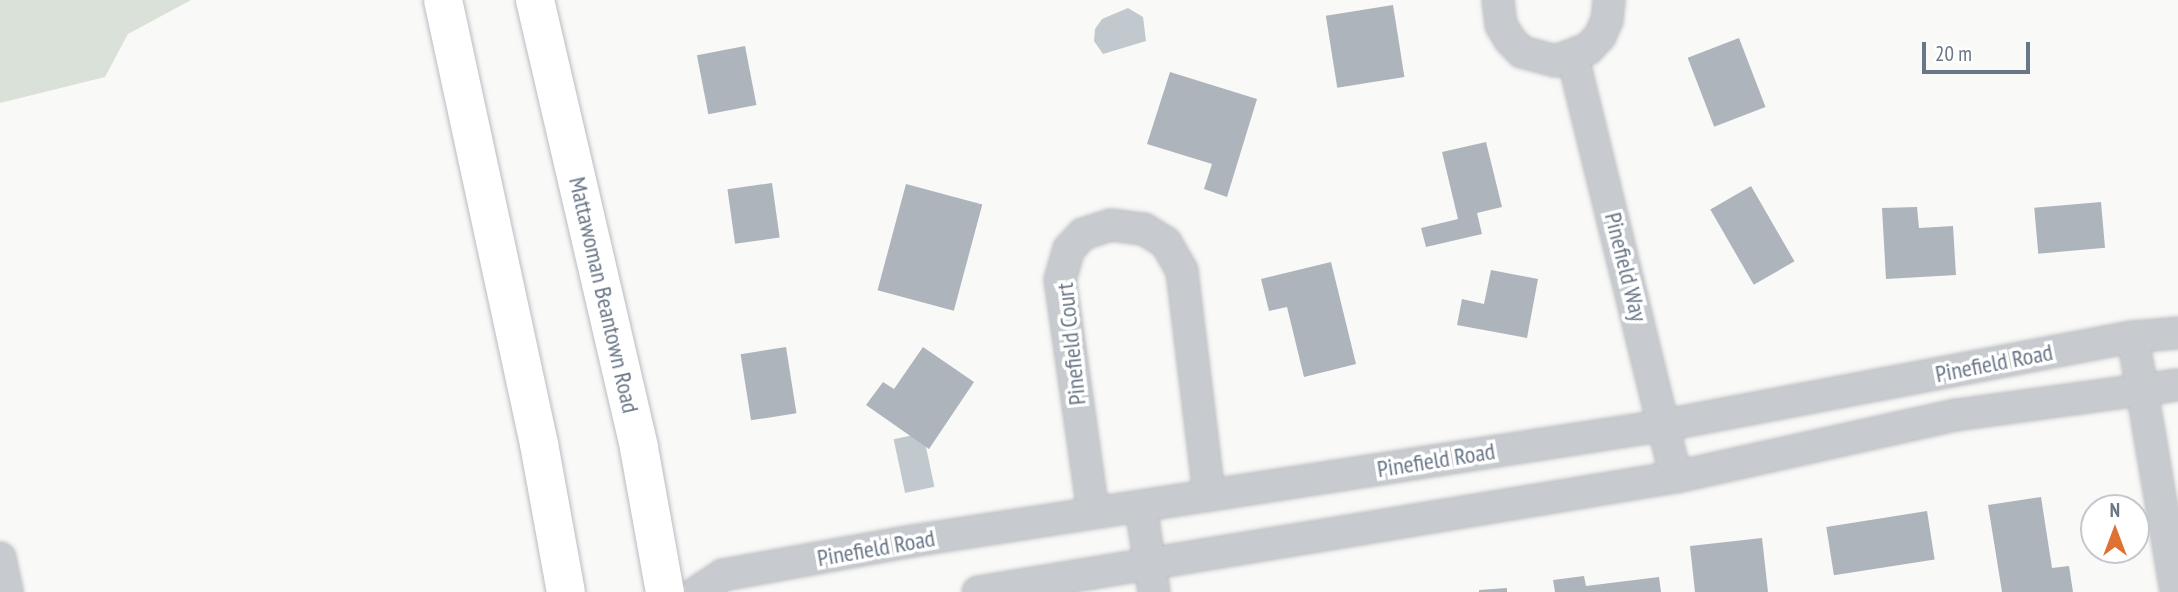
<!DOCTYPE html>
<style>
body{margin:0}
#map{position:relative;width:2178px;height:592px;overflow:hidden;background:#f9f9f7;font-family:"PT Sans Narrow",sans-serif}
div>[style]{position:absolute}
.green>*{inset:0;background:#dae1d8}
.water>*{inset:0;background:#c1c9ce;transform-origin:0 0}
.building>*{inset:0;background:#aeb4bb;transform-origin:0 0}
.roads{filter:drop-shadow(0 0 2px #babcc0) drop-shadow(0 0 2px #babcc0)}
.minor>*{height:30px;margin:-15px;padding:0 15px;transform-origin:15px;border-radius:15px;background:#c7cace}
.trunk>*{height:38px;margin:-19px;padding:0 19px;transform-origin:19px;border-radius:19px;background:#fff}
span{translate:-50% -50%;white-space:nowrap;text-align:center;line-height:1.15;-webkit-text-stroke:7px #fff;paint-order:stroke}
.street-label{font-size:24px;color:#697687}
.north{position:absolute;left:2080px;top:494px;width:70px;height:70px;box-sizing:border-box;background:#fff;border:2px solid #c3c8cf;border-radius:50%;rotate:0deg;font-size:19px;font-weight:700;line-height:28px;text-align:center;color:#697687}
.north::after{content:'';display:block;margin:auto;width:24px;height:32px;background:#df7232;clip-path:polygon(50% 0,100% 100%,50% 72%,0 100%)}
.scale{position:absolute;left:1922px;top:42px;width:108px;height:32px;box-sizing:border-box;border:4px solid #697687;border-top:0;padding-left:9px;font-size:21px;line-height:24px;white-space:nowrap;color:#697687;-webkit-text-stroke:5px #fff;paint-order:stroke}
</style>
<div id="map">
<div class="green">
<i style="clip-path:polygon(0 0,191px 0,128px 34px,105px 77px,0 103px)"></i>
</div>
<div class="water">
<i style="clip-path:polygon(1128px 8px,1143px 17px,1146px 41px,1103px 54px,1094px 41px,1095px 29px,1102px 19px)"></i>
<i style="left:923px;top:433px;width:55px;height:30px;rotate:78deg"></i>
</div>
<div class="building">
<i style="left:1393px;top:5px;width:73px;height:68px;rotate:81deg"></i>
<i style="left:1739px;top:38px;width:74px;height:55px;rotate:69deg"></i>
<i style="left:745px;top:46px;width:60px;height:49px;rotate:79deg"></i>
<i style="clip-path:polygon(1170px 72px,1257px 99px,1227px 197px,1204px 189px,1212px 164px,1147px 144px)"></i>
<i style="clip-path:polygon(1486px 142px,1502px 207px,1477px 213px,1482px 234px,1426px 247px,1421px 228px,1458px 219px,1442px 152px)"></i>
<i style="left:772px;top:183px;width:55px;height:45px;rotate:82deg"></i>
<i style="left:906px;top:184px;width:79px;height:110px;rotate:15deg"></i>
<i style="left:1751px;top:186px;width:87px;height:47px;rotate:60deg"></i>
<i style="left:2101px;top:202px;width:46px;height:67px;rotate:85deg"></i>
<i style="clip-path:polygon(1917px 207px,1919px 228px,1953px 226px,1956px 275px,1886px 279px,1882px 208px)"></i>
<i style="clip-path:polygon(1331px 262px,1356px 364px,1304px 377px,1287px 307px,1269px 311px,1261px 279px)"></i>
<i style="clip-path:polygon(1491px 270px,1538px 279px,1527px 338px,1457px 325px,1462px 299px,1484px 304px)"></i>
<i style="left:786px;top:347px;width:67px;height:46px;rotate:81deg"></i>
<i style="clip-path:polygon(923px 347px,974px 382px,929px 449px,866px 405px,883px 382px,894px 389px)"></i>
<i style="clip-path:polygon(2041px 497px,2052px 568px,2069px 566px,2073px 592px,2002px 592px,1988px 505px)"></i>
<i style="left:1927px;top:511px;width:49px;height:102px;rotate:81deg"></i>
<i style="clip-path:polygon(1762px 538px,1768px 592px,1695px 592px,1690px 546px)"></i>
<i style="clip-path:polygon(1584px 576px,1586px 586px,1659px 577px,1661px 592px,1555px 592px,1553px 580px)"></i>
<i style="clip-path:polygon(1507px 588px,1507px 592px,1479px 592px,1479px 590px)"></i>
</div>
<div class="roads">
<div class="minor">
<i style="left:1498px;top:0;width:25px;rotate:83deg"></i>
<i style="left:1501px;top:25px;width:17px;rotate:59deg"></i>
<i style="left:1510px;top:40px;width:17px;rotate:45deg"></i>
<i style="left:1522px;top:52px;width:35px;rotate:15deg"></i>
<i style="left:1556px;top:61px;width:34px;rotate:-21deg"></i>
<i style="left:1588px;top:49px;width:18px;rotate:-47deg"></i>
<i style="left:1600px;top:36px;width:17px;rotate:-66deg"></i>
<i style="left:1607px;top:20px;width:20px;rotate:-84deg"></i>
<i style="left:1573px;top:58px;width:431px;rotate:76.2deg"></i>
<i style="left:2133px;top:337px;width:259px;rotate:80.4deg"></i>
<i style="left:1141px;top:507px;width:86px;rotate:81.3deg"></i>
<i style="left:1093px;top:511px;width:233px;rotate:-98.1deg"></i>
<i style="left:1060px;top:280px;width:32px;rotate:-74deg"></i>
<i style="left:1069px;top:249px;width:21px;rotate:-47deg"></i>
<i style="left:1083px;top:234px;width:29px;rotate:-18deg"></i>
<i style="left:1111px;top:225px;width:33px;rotate:7deg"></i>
<i style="left:1144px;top:229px;width:26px;rotate:32deg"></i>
<i style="left:1166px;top:243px;width:32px;rotate:60deg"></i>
<i style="left:1182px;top:271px;width:226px;rotate:83.1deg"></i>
<i style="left:0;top:558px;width:35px;rotate:78deg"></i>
<i style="left:697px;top:592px;width:31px;rotate:-33deg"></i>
<i style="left:723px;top:575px;width:192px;rotate:-10.2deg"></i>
<i style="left:912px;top:541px;width:757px;rotate:-8.74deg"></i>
<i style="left:1660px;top:426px;width:481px;rotate:-10.7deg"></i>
<i style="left:2133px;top:337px;width:45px;rotate:-5.1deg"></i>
<i style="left:978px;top:592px;width:707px;rotate:-9.36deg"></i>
<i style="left:1676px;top:477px;width:287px;rotate:-12.5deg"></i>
<i style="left:1956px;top:415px;width:224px;rotate:-7.7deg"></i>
</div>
<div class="trunk">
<i style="left:443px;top:0;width:454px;rotate:77.8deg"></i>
<i style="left:539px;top:444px;width:150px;rotate:79.7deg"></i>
<i style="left:535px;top:0;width:460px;rotate:76.9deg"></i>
<i style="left:639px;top:448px;width:146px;rotate:79.8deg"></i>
</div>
</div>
<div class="street-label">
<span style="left:1626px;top:267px;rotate:76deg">Pinefield Way</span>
<span style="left:604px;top:295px;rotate:77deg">Mattawoman Beantown Road</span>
<span style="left:1071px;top:344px;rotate:-96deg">Pinefield Court</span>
<span style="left:1994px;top:363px;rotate:-11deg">Pinefield Road</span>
<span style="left:1436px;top:460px;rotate:-9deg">Pinefield Road</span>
<span style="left:876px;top:548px;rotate:-10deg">Pinefield Road</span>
</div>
<div class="north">N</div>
<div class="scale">20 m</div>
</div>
